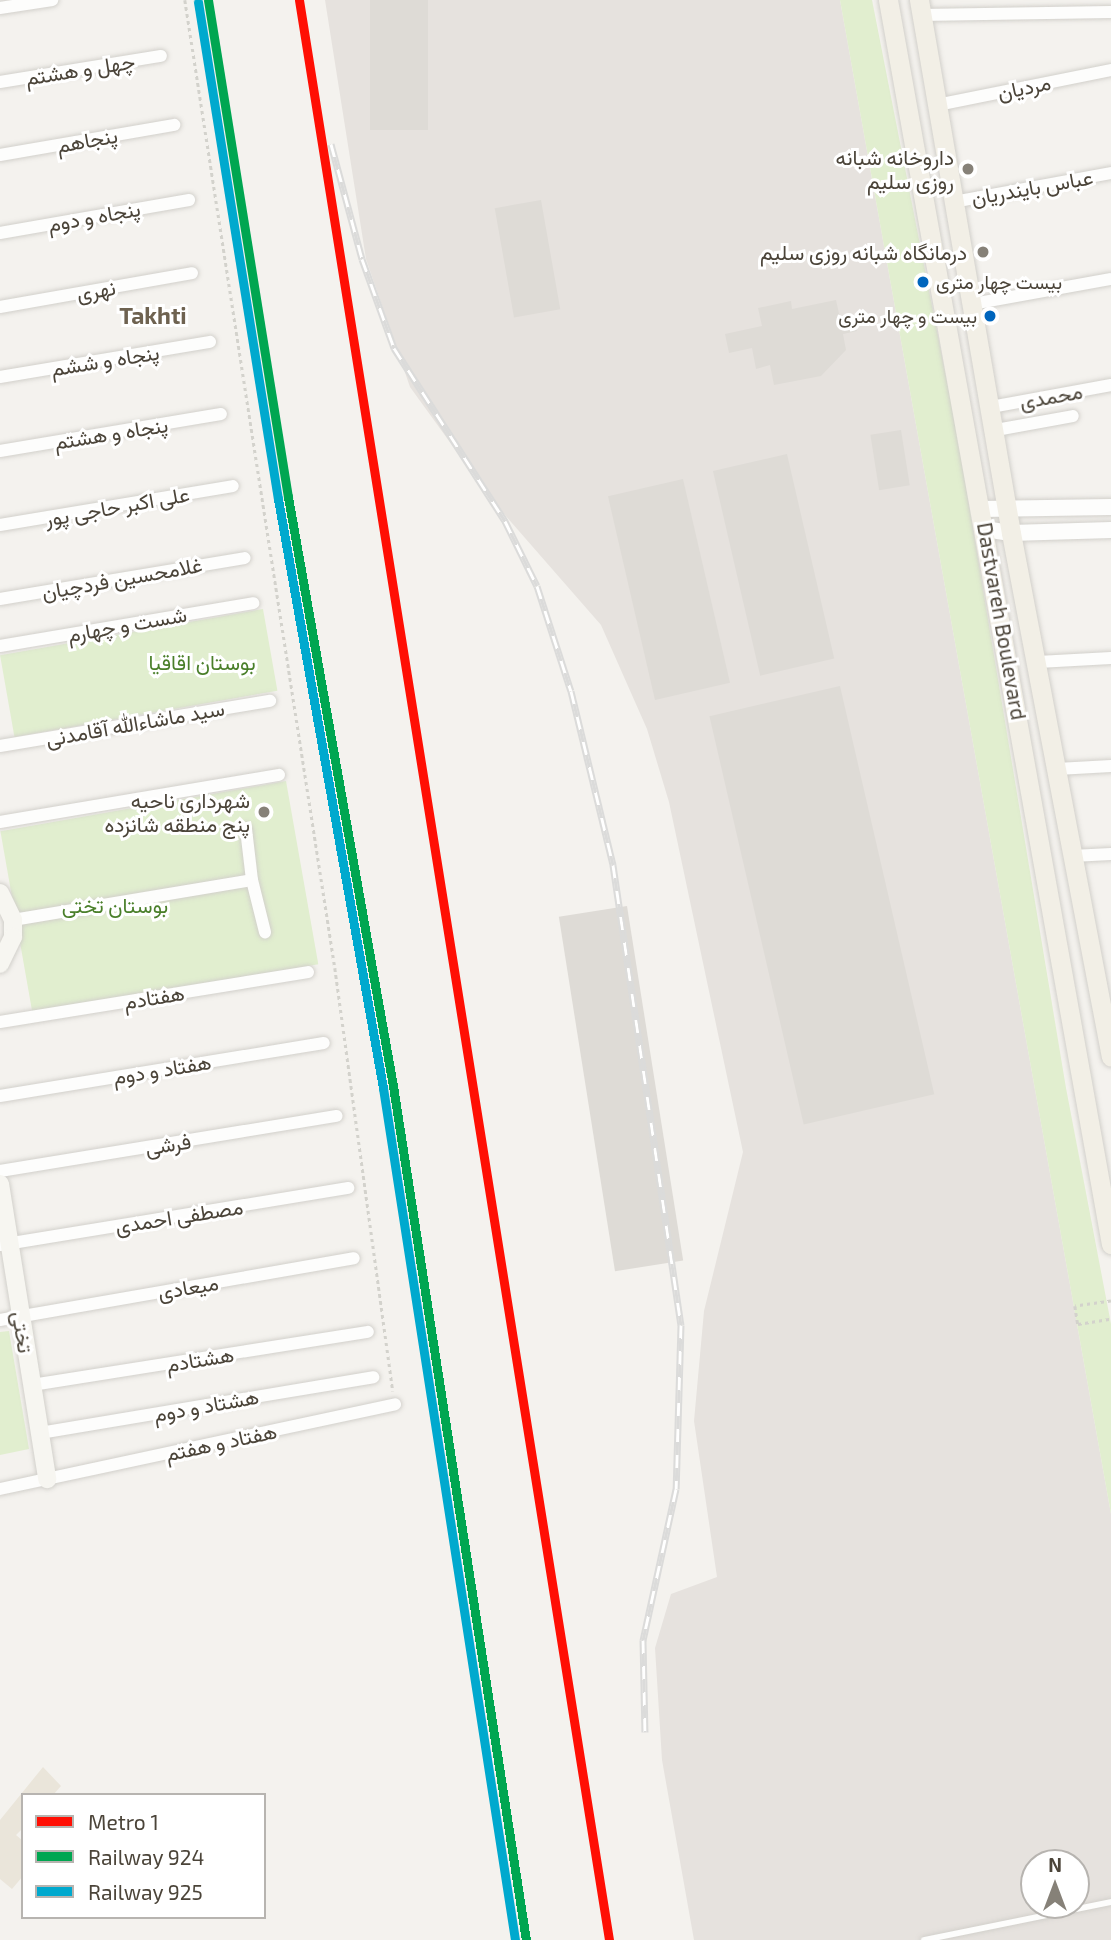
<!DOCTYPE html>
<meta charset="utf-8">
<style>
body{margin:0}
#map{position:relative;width:1111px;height:1940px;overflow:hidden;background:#f4f2ee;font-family:"Exo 2",Vazirmatn,sans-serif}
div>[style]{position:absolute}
.industrial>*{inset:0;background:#e6e2de}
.education>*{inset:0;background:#eae5da}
.green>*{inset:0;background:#e1eecf;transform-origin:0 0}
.building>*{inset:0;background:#dedbd6;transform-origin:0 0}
.path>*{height:2.5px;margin-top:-1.25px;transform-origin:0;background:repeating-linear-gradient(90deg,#d3d2cc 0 3.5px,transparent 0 7px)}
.roads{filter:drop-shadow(0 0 2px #d2d0cb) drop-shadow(0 0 2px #d2d0cb)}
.service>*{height:6px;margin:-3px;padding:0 3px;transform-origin:3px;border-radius:3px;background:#fdfdfc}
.minor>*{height:12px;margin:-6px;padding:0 6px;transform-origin:6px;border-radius:6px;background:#fdfdfc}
.tertiary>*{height:16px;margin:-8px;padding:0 8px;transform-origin:8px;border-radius:8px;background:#fdfdfc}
.secondary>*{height:18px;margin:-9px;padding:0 9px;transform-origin:9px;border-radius:9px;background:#f7f6f1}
.primary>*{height:19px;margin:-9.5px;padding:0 9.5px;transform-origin:9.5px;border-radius:9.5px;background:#f2efe6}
.rail>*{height:7px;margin-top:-3.5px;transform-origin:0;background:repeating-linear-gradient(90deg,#fff 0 13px,#dbdbda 0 26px);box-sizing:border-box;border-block:2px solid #dbdbda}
.rail-1>*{height:9px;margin:-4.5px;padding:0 4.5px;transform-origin:4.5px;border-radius:4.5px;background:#00a651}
.rail-2>*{height:9px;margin:-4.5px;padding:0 4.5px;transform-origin:4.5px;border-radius:4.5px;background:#00a9ce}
.metro-1>*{height:9px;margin:-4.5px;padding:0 4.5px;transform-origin:4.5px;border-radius:4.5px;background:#ff0f04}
.dots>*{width:19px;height:19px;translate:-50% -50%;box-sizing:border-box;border:4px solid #fff;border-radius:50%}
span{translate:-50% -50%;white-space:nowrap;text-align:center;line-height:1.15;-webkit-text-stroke:6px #fff;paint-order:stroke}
.bus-label{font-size:19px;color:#4b4439}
.left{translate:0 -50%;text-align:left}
.right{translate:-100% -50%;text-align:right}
.street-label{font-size:21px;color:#4b4439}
.poi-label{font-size:21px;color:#4b4439}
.park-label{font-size:21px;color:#4a7f2a}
.neighbourhood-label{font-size:23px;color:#6e6250;font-weight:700}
.legend{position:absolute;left:21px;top:1793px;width:245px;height:126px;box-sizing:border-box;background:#fff;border:2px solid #b7b4b0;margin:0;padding:9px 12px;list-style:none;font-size:21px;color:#4b4439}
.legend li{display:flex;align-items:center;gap:14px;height:35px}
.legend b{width:35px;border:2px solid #b7b4b0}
.north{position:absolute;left:1020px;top:1849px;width:70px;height:70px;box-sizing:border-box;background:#fff;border:2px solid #b7b4b0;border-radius:50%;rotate:0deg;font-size:19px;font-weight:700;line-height:28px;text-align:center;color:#4b4439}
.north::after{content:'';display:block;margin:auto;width:24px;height:32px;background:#868178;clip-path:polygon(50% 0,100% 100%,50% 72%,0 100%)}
</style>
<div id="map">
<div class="industrial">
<i style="clip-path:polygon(evenodd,325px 0,840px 0,1111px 1514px,1111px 1940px,694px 1940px,662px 1760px,655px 1648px,671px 1594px,717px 1577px,694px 1421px,704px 1311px,743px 1152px,669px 802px,647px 729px,601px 625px,491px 499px,410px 387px,366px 259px,325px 0,1034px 1863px,1076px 1863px,1076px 1905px,1034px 1905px,1034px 1863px)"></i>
</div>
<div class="education">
<i style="clip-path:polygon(43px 1767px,61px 1786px,53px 1795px,23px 1795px,23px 1828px,16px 1835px,23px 1841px,23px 1876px,12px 1889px,0 1879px,0 1820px)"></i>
</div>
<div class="green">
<i style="clip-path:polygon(840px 0,872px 0,957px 433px,1066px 1088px,1111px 1324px,1111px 1514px)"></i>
<i style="left:263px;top:609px;width:83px;height:267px;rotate:80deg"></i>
<i style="left:286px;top:781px;width:186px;height:290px;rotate:80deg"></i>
<i style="clip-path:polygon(9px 1331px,29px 1449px,0 1455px,0 1332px)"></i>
</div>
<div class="building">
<i style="left:370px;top:0;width:58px;height:130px"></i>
<i style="left:541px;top:200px;width:111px;height:47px;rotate:80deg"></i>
<i style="clip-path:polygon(836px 300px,840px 318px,853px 315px,857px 331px,843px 334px,846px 350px,821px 376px,774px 385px,770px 365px,756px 369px,752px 348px,729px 353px,725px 334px,762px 326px,758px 308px,791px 301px,792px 309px)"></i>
<i style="left:901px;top:430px;width:56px;height:31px;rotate:81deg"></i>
<i style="left:787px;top:454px;width:210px;height:76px;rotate:77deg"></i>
<i style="left:683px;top:479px;width:209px;height:77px;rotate:77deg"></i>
<i style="left:840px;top:686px;width:419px;height:134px;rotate:77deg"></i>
<i style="left:627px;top:906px;width:359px;height:69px;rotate:81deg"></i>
</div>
<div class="path">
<i style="left:185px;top:0;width:980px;rotate:81.19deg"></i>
<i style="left:335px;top:968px;width:427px;rotate:82.2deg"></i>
<i style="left:1111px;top:1301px;width:36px;rotate:172deg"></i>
<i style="left:1075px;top:1306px;width:18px;rotate:81deg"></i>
<i style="left:1078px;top:1324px;width:33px;rotate:-9deg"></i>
</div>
<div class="roads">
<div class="service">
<i style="left:924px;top:1940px;width:191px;rotate:-11.5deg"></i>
</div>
<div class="minor">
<i style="left:0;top:8px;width:53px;rotate:-8.7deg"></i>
<i style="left:921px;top:15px;width:190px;rotate:-0.9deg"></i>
<i style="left:0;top:82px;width:163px;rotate:-9.2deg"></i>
<i style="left:937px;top:105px;width:177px;rotate:-11.4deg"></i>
<i style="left:0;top:155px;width:177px;rotate:-9.8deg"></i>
<i style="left:953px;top:202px;width:161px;rotate:-10.4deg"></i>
<i style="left:0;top:233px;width:192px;rotate:-9.9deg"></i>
<i style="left:972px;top:304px;width:141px;rotate:-10.2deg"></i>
<i style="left:0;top:307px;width:195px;rotate:-10deg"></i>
<i style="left:0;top:377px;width:213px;rotate:-9.5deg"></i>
<i style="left:991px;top:407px;width:122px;rotate:-10.4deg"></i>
<i style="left:996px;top:430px;width:78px;rotate:-10.3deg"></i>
<i style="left:0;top:451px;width:224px;rotate:-9.5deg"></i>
<i style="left:0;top:525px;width:236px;rotate:-9.5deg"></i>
<i style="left:0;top:599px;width:248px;rotate:-9.5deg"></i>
<i style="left:0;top:646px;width:257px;rotate:-9.6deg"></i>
<i style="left:1038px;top:662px;width:73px;rotate:-3.1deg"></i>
<i style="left:0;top:746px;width:274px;rotate:-9.5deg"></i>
<i style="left:1057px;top:769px;width:54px;rotate:-3.2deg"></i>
<i style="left:0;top:822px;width:283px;rotate:-9.6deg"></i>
<i style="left:246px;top:829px;width:51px;rotate:83.3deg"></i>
<i style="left:252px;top:880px;width:54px;rotate:76deg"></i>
<i style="left:1072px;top:856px;width:39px;rotate:-3deg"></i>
<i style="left:13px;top:920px;width:242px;rotate:-9.5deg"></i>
<i style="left:0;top:1022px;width:312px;rotate:-9.2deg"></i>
<i style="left:0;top:1096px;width:328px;rotate:-9.3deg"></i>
<i style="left:0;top:1171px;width:341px;rotate:-9.3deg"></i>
<i style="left:0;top:1245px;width:353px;rotate:-9.3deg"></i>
<i style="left:0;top:1320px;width:359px;rotate:-9.9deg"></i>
<i style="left:32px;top:1385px;width:340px;rotate:-9deg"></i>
<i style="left:40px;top:1433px;width:338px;rotate:-9.5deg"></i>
<i style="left:0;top:1489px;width:404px;rotate:-12.1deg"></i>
</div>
<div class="tertiary">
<i style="left:982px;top:509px;width:129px;rotate:-0.9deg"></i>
<i style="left:985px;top:529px;width:26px;rotate:9deg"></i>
<i style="left:1011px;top:533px;width:100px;rotate:-1.7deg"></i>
</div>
<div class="secondary">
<i style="left:0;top:893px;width:30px;rotate:64deg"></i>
<i style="left:13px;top:920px;width:17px;rotate:90deg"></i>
<i style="left:13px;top:937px;width:30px;rotate:116deg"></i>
<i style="left:0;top:1184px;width:299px;rotate:80.9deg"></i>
</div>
<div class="primary">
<i style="left:888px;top:0;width:1264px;rotate:79.84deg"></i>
<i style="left:919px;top:0;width:541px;rotate:80.21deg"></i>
<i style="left:1011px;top:533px;width:533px;rotate:79.2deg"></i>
</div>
</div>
<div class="rail">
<i style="left:331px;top:144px;width:119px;rotate:74.9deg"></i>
<i style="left:362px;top:259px;width:95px;rotate:70.2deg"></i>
<i style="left:394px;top:348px;width:206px;rotate:57.3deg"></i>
<i style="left:505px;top:521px;width:72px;rotate:63.8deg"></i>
<i style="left:537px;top:586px;width:110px;rotate:72.1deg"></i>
<i style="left:571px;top:691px;width:179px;rotate:76.4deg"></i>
<i style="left:613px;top:865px;width:465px;rotate:81.6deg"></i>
<i style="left:681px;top:1325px;width:164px;rotate:91.7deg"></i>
<i style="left:676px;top:1489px;width:155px;rotate:102.3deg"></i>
<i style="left:643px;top:1640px;width:92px;rotate:88.8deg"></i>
</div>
<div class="rail-1">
<i style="left:208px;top:0;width:503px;rotate:80.86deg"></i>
<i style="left:288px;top:497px;width:598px;rotate:79.89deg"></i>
<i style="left:393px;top:1086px;width:864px;rotate:81.15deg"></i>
</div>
<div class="rail-2">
<i style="left:198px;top:2px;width:503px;rotate:80.86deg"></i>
<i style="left:278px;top:499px;width:598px;rotate:79.89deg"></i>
<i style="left:383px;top:1088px;width:862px;rotate:81.19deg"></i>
</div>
<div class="metro-1">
<i style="left:299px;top:0;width:1965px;rotate:80.92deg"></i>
</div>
<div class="dots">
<i style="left:968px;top:169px;background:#868178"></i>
<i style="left:983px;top:252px;background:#868178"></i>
<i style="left:923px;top:282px;background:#0065bd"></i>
<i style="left:990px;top:316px;background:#0065bd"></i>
<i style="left:264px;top:812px;background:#868178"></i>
</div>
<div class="bus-label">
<span class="left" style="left:936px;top:282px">بیست چهار متری</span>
<span class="right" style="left:977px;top:316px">بیست و چهار متری</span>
</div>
<div class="street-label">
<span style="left:80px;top:69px;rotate:-9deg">چهل و هشتم</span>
<span style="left:1024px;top:87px;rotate:-12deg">مردیان</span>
<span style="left:87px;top:140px;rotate:-10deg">پنجاهم</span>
<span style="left:1032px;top:187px;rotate:-10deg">عباس بایندریان</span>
<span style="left:94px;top:216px;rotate:-10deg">پنجاه و دوم</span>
<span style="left:96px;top:290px;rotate:-10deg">نهری</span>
<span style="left:105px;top:360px;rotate:-9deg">پنجاه و ششم</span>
<span style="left:1051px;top:396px;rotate:-10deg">محمدی</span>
<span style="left:111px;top:433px;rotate:-9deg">پنجاه و هشتم</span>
<span style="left:117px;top:506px;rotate:-10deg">علی اکبر حاجی پور</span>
<span style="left:122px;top:578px;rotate:-10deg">غلامحسین فردچیان</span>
<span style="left:1002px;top:621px;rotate:80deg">Dastvareh Boulevard</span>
<span style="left:127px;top:624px;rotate:-10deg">شست و چهارم</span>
<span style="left:135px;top:723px;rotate:-10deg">سید ماشاءالله آقامدنی</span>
<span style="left:154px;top:997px;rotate:-9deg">هفتادم</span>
<span style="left:162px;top:1069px;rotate:-9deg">هفتاد و دوم</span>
<span style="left:168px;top:1144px;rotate:-9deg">فرشی</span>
<span style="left:179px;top:1216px;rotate:-9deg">مصطفی احمدی</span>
<span style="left:188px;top:1287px;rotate:-10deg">میعادی</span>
<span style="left:23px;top:1332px;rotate:81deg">تختی</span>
<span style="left:200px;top:1359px;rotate:-9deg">هشتادم</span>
<span style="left:206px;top:1405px;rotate:-10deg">هشتاد و دوم</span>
<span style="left:221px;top:1442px;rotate:-12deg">هفتاد و هفتم</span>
</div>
<div class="poi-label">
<span class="right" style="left:954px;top:169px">داروخانه شبانه<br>روزی سلیم</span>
<span class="right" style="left:967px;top:252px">درمانگاه شبانه روزی سلیم</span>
<span class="right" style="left:250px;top:812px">شهرداری ناحیه<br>پنج منطقه شانزده</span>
</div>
<div class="park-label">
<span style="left:202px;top:662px">بوستان اقاقیا</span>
<span style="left:115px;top:905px">بوستان تختی</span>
</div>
<div class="neighbourhood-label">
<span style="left:153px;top:315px">Takhti</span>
</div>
<ul class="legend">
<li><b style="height:9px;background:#ff0f04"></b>Metro 1</li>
<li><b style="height:9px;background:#00a651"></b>Railway 924</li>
<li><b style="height:9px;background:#00a9ce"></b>Railway 925</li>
</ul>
<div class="north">N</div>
</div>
